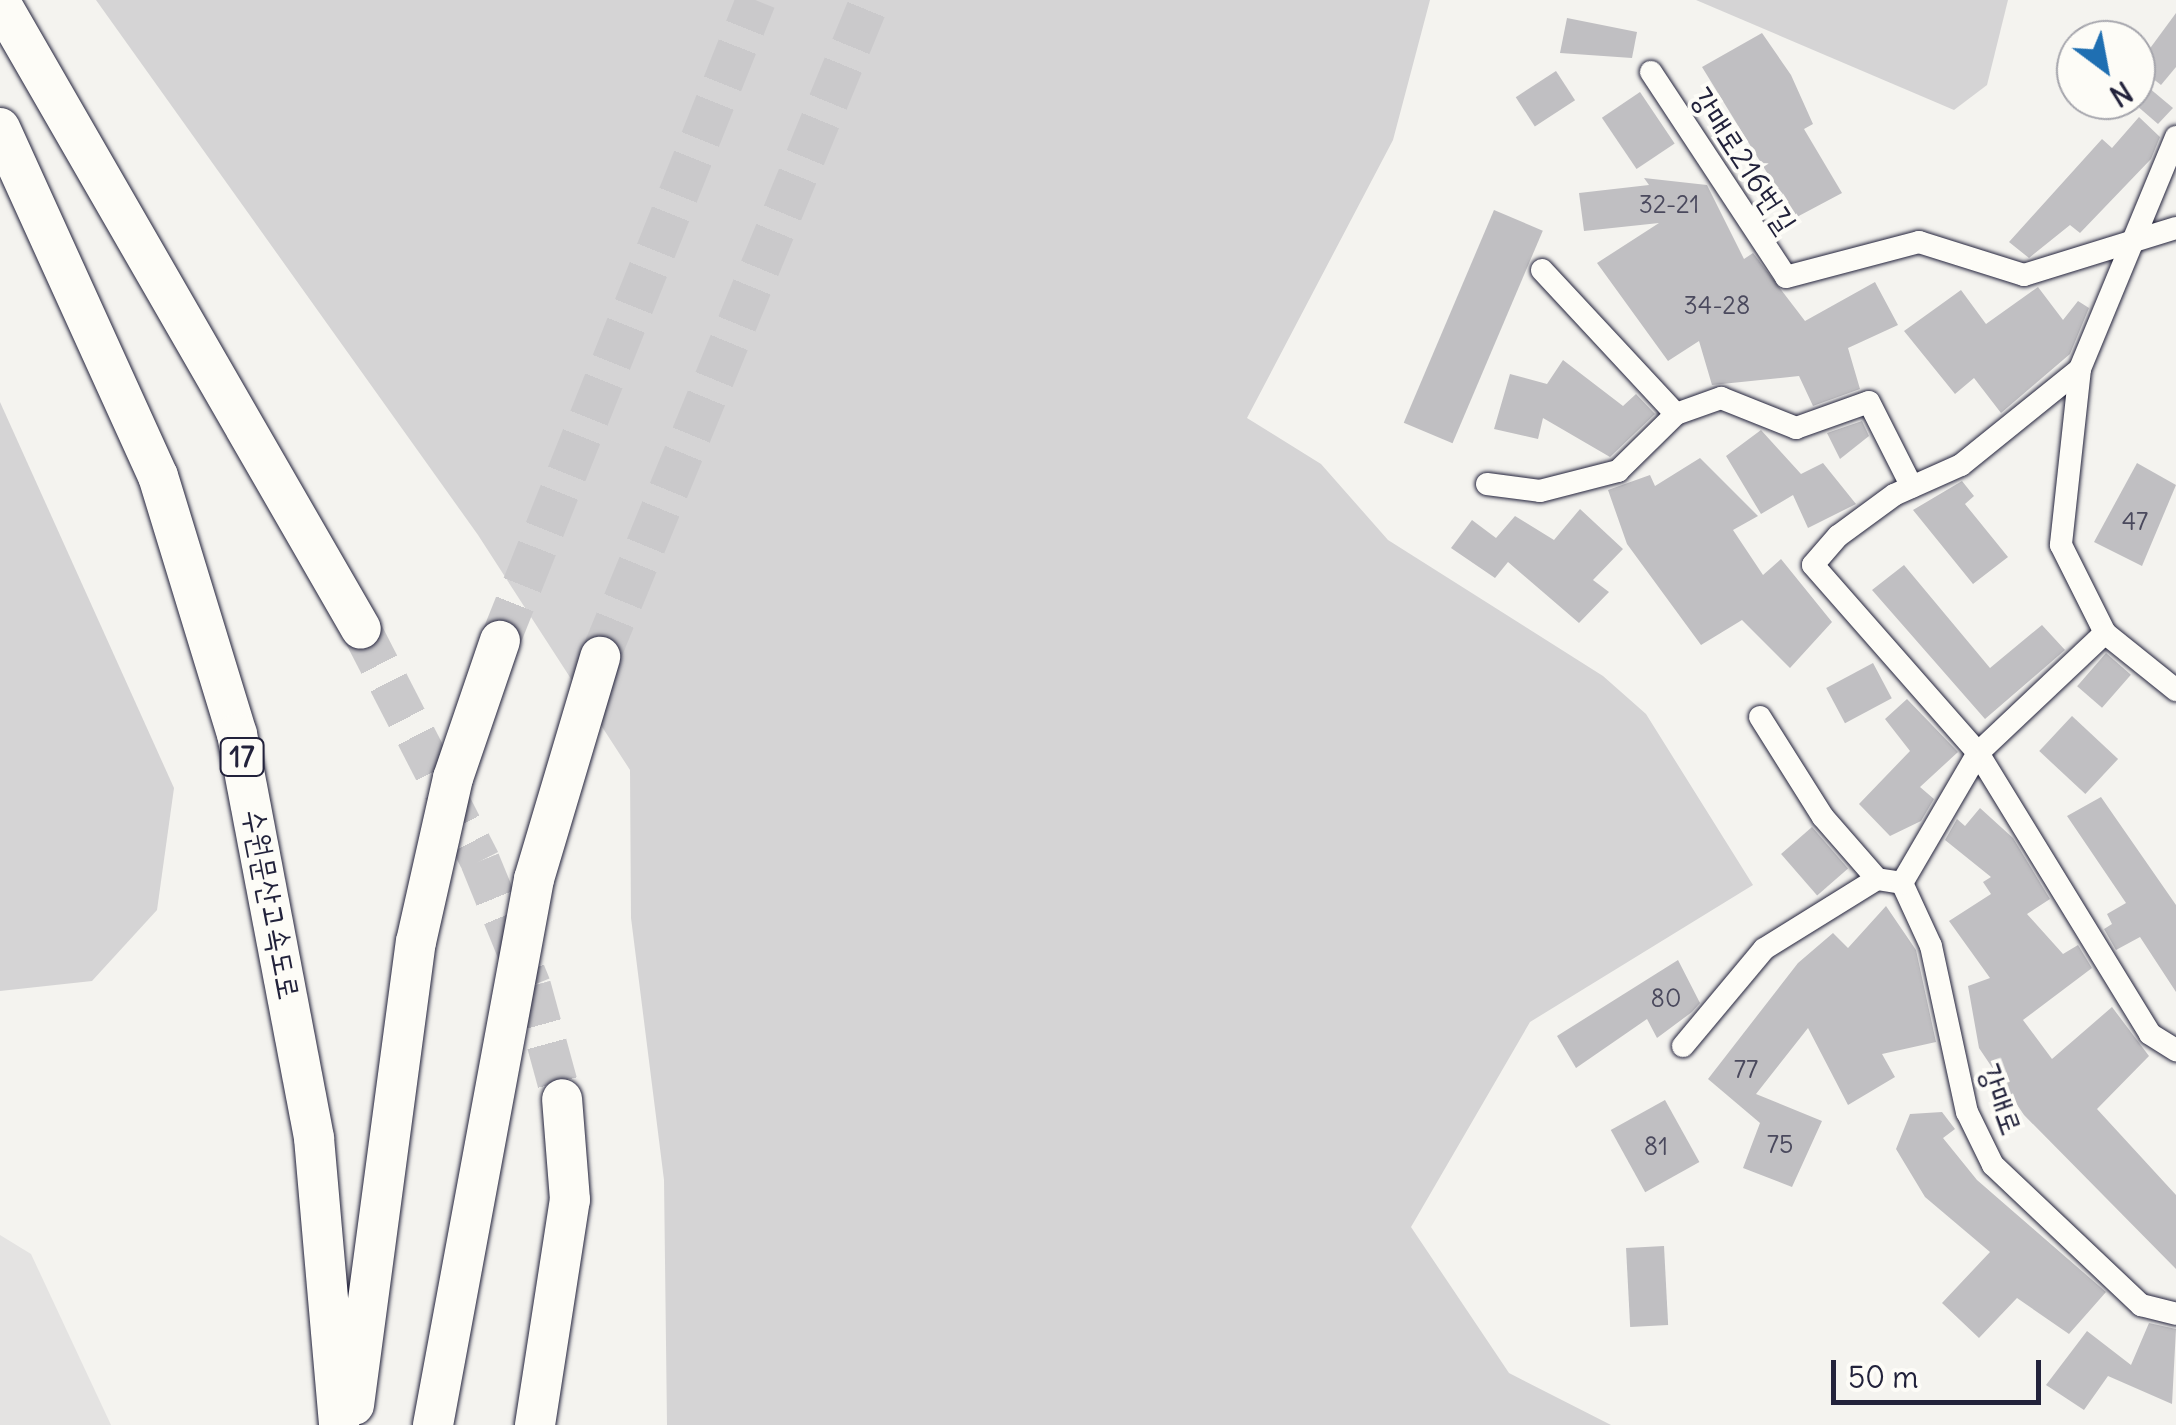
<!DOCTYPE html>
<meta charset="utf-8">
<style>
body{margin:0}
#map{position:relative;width:2176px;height:1425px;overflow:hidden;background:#f4f3ef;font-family:Delius,"Poor Story",sans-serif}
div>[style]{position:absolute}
.built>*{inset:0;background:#e4e3e2}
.green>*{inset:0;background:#d5d4d5}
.building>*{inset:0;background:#c0bfc2;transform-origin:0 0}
.highway-tunnel>*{height:40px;margin-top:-20px;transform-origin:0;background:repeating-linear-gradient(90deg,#cac9cb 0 40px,transparent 0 60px)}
.roads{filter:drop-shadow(0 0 2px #22223b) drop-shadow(0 0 2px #22223b)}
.street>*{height:22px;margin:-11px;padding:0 11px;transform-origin:11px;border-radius:11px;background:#fdfcf7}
.highway>*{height:40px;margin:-20px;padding:0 20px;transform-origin:20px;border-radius:20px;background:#fdfcf7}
span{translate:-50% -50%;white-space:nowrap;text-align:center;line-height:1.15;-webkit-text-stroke:8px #fdfcf7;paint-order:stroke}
.number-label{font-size:25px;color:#4a495d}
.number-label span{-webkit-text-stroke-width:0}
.shield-label span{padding:2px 8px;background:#fdfcf7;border:2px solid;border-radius:8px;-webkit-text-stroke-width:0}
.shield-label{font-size:28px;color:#22223b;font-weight:700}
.street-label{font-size:30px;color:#22223b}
.north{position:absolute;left:2056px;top:20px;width:100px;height:100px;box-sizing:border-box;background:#fdfcf7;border:2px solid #a5a5ac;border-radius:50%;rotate:148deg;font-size:28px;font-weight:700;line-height:40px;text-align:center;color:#22223b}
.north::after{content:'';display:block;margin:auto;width:35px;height:45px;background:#1f6fb2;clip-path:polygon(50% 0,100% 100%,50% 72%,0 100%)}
.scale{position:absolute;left:1831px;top:1360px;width:210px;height:45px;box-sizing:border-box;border:5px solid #22223b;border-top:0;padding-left:12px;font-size:30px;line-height:35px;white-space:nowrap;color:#22223b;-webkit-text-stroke:8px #fdfcf7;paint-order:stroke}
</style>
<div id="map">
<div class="built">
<i style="clip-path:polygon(0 1235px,31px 1254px,111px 1425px,0 1425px)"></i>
</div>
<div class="green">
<i style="clip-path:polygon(96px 0,1430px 0,1393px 140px,1247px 418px,1321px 464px,1388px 540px,1603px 676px,1646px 714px,1753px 885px,1530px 1022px,1411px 1227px,1509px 1373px,1611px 1425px,667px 1425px,664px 1180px,631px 918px,630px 770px,478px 535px)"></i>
<i style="clip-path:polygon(1696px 0,2008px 0,1987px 85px,1954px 110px)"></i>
<i style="clip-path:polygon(0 402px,174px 788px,157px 910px,92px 981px,0 991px)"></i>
</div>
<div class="building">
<i style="clip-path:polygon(2176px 13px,2176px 67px,2161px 85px,2137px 66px)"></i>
<i style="clip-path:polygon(1567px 18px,1637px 32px,1632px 58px,1560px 53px)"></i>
<i style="clip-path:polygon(1762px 33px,1791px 75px,1813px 124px,1804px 129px,1842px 193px,1795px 218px,1702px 67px)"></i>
<i style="left:1556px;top:71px;width:35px;height:48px;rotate:57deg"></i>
<i style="clip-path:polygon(2136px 77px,2173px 108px,2158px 124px,2136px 105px)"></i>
<i style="left:1640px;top:92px;width:62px;height:46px;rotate:56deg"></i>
<i style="clip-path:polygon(2139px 117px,2160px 137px,2151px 159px,2080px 233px,2070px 225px,2029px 258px,2009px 242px,2102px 139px,2112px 148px)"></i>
<i style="clip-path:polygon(1644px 178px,1707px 185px,1744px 259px,1753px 253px,1805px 321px,1875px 282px,1898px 325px,1848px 348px,1860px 389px,1813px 406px,1799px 376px,1712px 385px,1699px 341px,1668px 361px,1597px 263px,1659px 223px,1584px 231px,1579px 193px,1649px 185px)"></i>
<i style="left:1494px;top:210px;width:53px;height:231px;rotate:23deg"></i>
<i style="clip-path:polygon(2038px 287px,2063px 320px,2078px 301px,2089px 308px,2070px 354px,2001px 413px,1974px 378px,1955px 394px,1904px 331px,1961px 290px,1986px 324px)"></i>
<i style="clip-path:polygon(1563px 360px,1623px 406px,1636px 394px,1655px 414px,1610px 457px,1543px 418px,1538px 439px,1494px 429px,1510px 374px,1547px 384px)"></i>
<i style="clip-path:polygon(1862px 421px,1869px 436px,1840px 459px,1827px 433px)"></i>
<i style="clip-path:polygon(1761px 430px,1801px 474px,1823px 463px,1856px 504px,1808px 528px,1793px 495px,1761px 514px,1726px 456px)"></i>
<i style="clip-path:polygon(1700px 458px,1758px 516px,1733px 530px,1763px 575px,1781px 559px,1832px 622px,1790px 668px,1742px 620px,1701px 645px,1627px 544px,1608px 490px,1650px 475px,1655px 486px)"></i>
<i style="clip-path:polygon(2137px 463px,2176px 485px,2142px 566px,2094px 542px)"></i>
<i style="clip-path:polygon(1962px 481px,1974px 496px,1965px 504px,2008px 557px,1973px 584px,1913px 510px)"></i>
<i style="clip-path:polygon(1580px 509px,1623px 549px,1593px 580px,1609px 592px,1579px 623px,1508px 562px,1495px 578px,1451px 548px,1472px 520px,1496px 538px,1515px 516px,1554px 540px)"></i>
<i style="clip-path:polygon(1904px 565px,1990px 668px,2042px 625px,2065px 650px,1985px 719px,1872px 590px)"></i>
<i style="left:2106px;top:653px;width:33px;height:44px;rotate:41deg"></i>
<i style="left:1873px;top:663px;width:40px;height:53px;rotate:62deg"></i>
<i style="clip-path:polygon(1907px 699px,1958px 752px,1920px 787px,1934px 799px,1921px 821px,1890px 836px,1859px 804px,1910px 751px,1885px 719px)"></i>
<i style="left:2072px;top:716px;width:63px;height:48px;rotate:43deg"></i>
<i style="clip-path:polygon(2101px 797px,2176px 905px,2176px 992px,2140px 937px,2116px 950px,2104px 929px,2112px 924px,2107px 914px,2126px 903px,2067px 816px)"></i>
<i style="clip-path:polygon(1980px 808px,2013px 838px,2050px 899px,2027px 914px,2063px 954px,2078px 945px,2092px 968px,2023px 1020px,2052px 1059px,2112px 1007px,2149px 1056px,2097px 1109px,2176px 1195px,2176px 1269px,2024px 1115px,1979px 1048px,1968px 986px,1990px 978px,1949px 921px,1991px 894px,1983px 882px,1991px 877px,1945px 840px,1957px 819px,1965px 826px)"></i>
<i style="left:1812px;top:827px;width:55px;height:41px;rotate:49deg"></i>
<i style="clip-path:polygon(1886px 906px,1916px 950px,1936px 1042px,1882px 1054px,1895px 1077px,1848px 1105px,1808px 1028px,1756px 1094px,1822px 1121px,1792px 1187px,1743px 1168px,1760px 1123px,1708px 1079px,1798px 963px,1833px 933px,1848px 948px)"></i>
<i style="clip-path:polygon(1678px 960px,1700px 1003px,1692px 1012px,1657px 1038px,1647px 1019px,1576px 1068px,1557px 1036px)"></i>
<i style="left:1665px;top:1100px;width:71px;height:62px;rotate:61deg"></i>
<i style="clip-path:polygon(1942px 1112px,1955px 1129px,1943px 1138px,1977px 1180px,2106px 1292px,2069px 1334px,2017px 1298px,1979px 1338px,1942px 1303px,1990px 1252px,1925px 1197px,1896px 1149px,1910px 1114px)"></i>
<i style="left:1664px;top:1246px;width:79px;height:38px;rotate:87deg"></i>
<i style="clip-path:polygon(2149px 1323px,2176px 1329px,2172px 1404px,2108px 1376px,2084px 1410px,2046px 1385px,2087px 1331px,2131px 1365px)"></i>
</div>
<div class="highway-tunnel">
<i style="left:361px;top:629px;width:261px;rotate:62.8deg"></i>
<i style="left:480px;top:861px;width:135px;rotate:67.8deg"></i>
<i style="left:531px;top:986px;width:117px;rotate:74.7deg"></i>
<i style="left:500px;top:641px;width:690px;rotate:-68.23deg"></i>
<i style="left:600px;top:657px;width:710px;rotate:-67.66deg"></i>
</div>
<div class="roads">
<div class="street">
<i style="left:1651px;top:72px;width:245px;rotate:56.6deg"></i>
<i style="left:1786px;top:277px;width:138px;rotate:-14.7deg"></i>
<i style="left:1919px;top:242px;width:110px;rotate:17.4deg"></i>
<i style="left:2024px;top:275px;width:159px;rotate:-17.2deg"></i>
<i style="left:2176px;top:137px;width:251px;rotate:112.5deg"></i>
<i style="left:2080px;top:369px;width:177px;rotate:96.2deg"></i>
<i style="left:2061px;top:545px;width:98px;rotate:63.4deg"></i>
<i style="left:2105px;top:633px;width:91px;rotate:38.8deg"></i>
<i style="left:1542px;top:270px;width:197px;rotate:47.1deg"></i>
<i style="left:1676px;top:414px;width:48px;rotate:-19.6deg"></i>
<i style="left:1721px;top:398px;width:81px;rotate:21.8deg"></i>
<i style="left:1796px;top:428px;width:77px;rotate:-19.6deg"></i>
<i style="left:1869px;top:402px;width:95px;rotate:63.2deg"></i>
<i style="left:2080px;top:369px;width:153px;rotate:141.1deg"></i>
<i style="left:1961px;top:465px;width:73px;rotate:155.9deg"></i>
<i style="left:1894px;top:495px;width:69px;rotate:143.8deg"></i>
<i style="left:1838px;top:536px;width:38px;rotate:131deg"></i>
<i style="left:1813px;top:565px;width:250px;rotate:48.7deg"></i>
<i style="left:1978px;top:753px;width:329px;rotate:58.5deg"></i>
<i style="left:2150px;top:1034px;width:31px;rotate:32deg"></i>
<i style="left:1487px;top:484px;width:53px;rotate:7.5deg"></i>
<i style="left:1540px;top:491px;width:81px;rotate:-14.4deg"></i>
<i style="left:1618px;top:471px;width:81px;rotate:-44.5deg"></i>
<i style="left:1760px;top:717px;width:118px;rotate:57.8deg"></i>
<i style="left:1823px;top:817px;width:82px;rotate:48.9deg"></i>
<i style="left:1902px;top:883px;width:69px;rotate:65.3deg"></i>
<i style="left:1931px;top:946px;width:170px;rotate:77.8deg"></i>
<i style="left:1967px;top:1112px;width:59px;rotate:63.9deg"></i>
<i style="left:1993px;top:1165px;width:204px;rotate:43.4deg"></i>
<i style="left:2141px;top:1305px;width:36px;rotate:14deg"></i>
<i style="left:1683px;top:1046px;width:126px;rotate:-50.1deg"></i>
<i style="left:1764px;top:949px;width:133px;rotate:-31.8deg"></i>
<i style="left:1877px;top:879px;width:25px;rotate:9deg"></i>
<i style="left:1902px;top:883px;width:151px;rotate:-59.7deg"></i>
<i style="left:1978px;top:753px;width:175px;rotate:-43.4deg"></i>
</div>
<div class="highway">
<i style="left:0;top:2px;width:723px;rotate:60.07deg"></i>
<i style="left:0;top:128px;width:382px;rotate:65.6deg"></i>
<i style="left:158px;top:476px;width:270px;rotate:73deg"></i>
<i style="left:237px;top:734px;width:411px;rotate:79.2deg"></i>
<i style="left:314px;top:1138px;width:288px;rotate:85deg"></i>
<i style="left:354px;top:1405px;width:467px;rotate:-82.4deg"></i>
<i style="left:416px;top:942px;width:168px;rotate:-77.3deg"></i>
<i style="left:453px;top:778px;width:145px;rotate:-71.1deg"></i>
<i style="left:433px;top:1425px;width:555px;rotate:-79.52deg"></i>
<i style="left:534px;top:879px;width:232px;rotate:-73.4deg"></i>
<i style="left:535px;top:1425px;width:228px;rotate:-81.2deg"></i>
<i style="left:570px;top:1200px;width:101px;rotate:-94.5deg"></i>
</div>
</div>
<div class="number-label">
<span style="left:1669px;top:204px">32-21</span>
<span style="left:1717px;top:305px">34-28</span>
<span style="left:2135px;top:521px">47</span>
<span style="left:1666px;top:998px">80</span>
<span style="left:1746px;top:1069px">77</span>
<span style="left:1780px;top:1144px">75</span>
<span style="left:1656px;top:1146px">81</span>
</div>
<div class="shield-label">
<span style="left:242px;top:757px">17</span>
</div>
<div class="street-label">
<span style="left:1744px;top:160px;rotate:57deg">강매로216번길</span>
<span style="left:272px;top:904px;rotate:79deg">수원문산고속도로</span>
<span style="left:2001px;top:1099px;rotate:70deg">강매로</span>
</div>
<div class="north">N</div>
<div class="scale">50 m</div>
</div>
